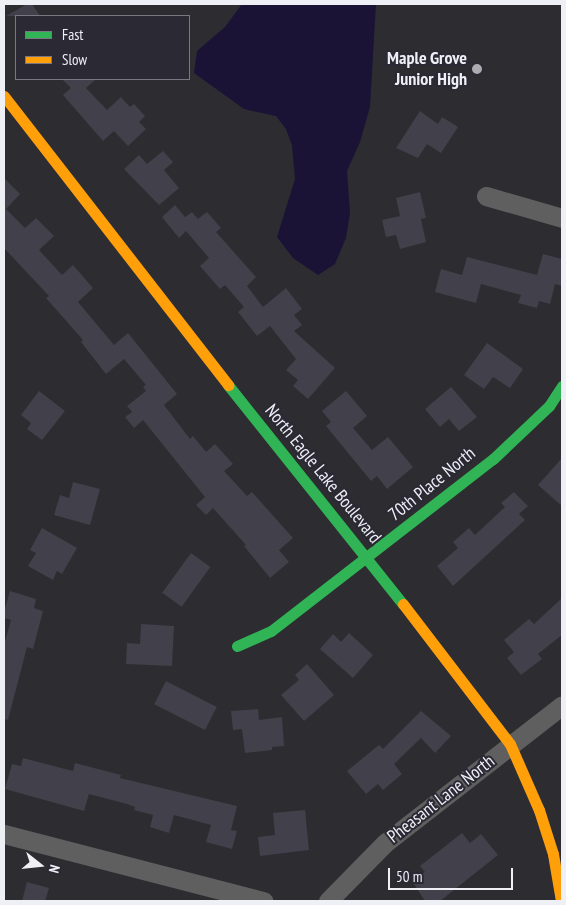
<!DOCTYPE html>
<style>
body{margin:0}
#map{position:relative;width:566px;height:905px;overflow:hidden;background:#2c2c31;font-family:"PT Sans Narrow",sans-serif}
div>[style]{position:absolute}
.water>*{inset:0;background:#1a1336}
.building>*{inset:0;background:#41404b;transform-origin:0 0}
.street>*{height:19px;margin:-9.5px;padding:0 9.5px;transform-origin:9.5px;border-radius:9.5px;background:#605f5f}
.fast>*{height:11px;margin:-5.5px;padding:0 5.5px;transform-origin:5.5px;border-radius:5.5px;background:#30b455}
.slow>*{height:11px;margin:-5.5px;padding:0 5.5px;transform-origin:5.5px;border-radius:5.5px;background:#ff9f0a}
.dots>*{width:14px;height:14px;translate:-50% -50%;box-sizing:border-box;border:2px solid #2a2934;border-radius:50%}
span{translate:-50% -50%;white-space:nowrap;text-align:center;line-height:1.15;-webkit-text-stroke:4px #2a2934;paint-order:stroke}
.poi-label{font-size:18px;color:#efeff6;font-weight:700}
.right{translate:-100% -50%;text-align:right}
.street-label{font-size:18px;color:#efeff6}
.frame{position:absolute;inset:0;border:5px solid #efeff6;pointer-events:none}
.legend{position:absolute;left:15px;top:15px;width:175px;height:65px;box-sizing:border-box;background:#2a2934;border:1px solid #797882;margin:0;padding:6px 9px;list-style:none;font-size:15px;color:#efeff6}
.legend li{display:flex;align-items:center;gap:10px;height:25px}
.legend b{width:25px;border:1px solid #797882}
.north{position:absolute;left:15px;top:840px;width:50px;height:50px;-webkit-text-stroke:4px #2a2934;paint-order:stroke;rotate:106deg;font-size:14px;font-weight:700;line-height:20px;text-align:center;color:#efeff6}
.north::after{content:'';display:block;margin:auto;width:18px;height:22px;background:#efeff6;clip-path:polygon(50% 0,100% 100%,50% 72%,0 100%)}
.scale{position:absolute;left:388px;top:868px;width:125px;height:22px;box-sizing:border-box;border:2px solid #efeff6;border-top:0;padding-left:6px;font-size:15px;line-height:18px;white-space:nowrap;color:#efeff6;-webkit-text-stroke:4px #2a2934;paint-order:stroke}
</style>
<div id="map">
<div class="water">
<i style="clip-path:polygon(242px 4px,376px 4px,370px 107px,360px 142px,347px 171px,350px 213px,346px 238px,335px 264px,318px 275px,293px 258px,277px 237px,295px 179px,292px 145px,286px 129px,276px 116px,244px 109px,194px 73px,197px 51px,225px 27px)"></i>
</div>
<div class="building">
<i style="clip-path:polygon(27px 4px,32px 4px,40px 16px,6px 16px)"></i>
<i style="clip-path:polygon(62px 79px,96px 79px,86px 88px,107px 110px,121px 97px,130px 107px,134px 104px,145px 116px,139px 122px,146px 129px,128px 146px,114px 131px,103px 141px,63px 95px,71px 88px)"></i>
<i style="clip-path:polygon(420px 111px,438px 124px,442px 117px,458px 127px,441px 153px,427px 144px,418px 158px,396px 148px)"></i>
<i style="clip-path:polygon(163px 151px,173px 162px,164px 170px,179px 188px,159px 205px,124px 169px,139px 155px,147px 164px)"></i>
<i style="clip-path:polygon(4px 178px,20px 194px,6px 209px,25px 228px,36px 218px,54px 236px,39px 250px,62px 275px,73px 265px,93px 288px,78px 302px,114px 345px,128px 333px,177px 394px,164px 405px,190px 439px,193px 436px,206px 452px,215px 444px,233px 464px,224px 471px,247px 496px,252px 492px,293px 538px,279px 550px,289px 562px,270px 578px,244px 546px,246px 545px,213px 508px,206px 515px,196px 505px,205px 497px,143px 420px,134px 428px,125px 417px,132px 412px,127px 406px,146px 391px,143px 387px,146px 385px,124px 359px,106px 374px,81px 342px,83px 340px,46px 298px,49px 296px,4px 248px)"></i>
<i style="clip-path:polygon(420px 192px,426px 218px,421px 219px,426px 242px,400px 249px,396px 235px,386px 237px,382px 220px,400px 216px,396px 198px)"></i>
<i style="clip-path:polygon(175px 205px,185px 217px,192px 212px,198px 219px,207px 212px,221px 228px,216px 232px,256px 277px,247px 286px,263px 307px,286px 288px,302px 309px,294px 315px,302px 325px,294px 331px,335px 368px,308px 399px,293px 386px,298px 380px,286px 370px,296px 359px,270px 326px,257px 336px,238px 312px,244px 307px,225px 285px,220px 289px,200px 266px,209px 258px,186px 231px,179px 238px,162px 217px)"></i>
<i style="clip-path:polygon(543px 254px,562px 259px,562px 286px,555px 284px,550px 304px,539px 301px,537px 308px,518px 303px,521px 295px,481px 284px,476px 303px,435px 292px,441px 269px,462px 275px,467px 257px,537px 275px)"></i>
<i style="clip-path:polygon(487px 343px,523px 369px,510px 388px,493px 377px,484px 389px,464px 375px)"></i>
<i style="clip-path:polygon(451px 387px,477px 417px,459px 431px,449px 419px,440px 427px,425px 409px)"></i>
<i style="clip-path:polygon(39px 391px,65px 411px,42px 440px,27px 429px,31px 423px,21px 415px)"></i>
<i style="clip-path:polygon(346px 391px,367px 416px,353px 428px,372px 450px,388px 437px,413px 467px,387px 489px,377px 476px,371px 481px,326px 426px,331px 422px,322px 411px)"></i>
<i style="clip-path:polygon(562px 458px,562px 506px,538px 485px)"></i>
<i style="clip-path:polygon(73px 482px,100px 489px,90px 525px,54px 515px,60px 495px,69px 498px)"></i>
<i style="clip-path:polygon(514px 492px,528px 506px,519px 514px,525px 520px,453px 586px,437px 566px,458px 548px,453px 542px,469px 528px,475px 535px,505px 507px,501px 503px)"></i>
<i style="clip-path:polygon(42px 528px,77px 548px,62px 574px,57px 571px,53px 580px,28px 566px,36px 553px,30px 550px)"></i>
<i style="left:191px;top:553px;width:24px;height:49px;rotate:36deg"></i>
<i style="clip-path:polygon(10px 591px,36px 599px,34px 608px,43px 611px,33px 649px,27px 647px,8px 720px,4px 719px,4px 645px,11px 620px,4px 618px,4px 612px)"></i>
<i style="clip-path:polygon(562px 598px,562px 635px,538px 654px,542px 659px,521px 675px,507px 658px,514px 652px,504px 640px,529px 619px,534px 624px)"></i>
<i style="clip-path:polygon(141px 624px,174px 626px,172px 666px,126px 664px,127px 643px,140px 644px)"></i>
<i style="clip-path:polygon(349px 633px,373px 655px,353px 678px,320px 649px,333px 634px,341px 642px)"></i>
<i style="clip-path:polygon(307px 664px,334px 695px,304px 721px,281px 695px,299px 680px,295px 675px)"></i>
<i style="left:166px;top:681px;width:57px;height:26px;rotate:27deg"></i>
<i style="clip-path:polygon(258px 709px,259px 720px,282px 717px,284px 746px,272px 747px,272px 750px,245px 753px,242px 729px,233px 730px,231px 711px)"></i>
<i style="clip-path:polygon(421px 711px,451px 736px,435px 753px,421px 738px,394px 764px,402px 774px,383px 790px,378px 784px,366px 794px,347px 771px,379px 745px,383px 749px)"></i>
<i style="clip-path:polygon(23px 758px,73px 771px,75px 763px,121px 775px,120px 778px,237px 806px,231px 830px,237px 831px,232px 849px,206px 842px,211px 825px,174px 815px,169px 833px,150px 827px,153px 815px,134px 810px,135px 807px,127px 804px,89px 794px,84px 811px,5px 789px,12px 764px,21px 766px)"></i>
<i style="clip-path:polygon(305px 810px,309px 850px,260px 856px,258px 837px,275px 835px,273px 813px)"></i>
<i style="clip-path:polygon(462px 833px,470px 843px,481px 834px,498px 855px,440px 901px,425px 901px,412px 881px,425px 872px,420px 866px)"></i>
<i style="clip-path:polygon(27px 882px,49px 888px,45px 901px,22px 901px)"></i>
</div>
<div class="street">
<i style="left:486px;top:196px;width:79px;rotate:16.1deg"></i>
<i style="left:4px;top:834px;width:268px;rotate:14.5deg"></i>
<i style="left:328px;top:901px;width:81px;rotate:-45.5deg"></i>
<i style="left:385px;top:843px;width:224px;rotate:-37.9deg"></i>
</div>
<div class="fast">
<i style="left:228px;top:385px;width:280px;rotate:51.4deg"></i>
<i style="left:237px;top:646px;width:37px;rotate:-24deg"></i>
<i style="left:271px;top:631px;width:281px;rotate:-37.8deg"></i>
<i style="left:493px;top:459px;width:77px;rotate:-43.4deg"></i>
<i style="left:549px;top:406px;width:24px;rotate:-57deg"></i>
</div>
<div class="slow">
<i style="left:4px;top:96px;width:366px;rotate:52.2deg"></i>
<i style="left:403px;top:604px;width:176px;rotate:52.6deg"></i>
<i style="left:510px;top:744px;width:72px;rotate:66.3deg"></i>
<i style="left:539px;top:810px;width:46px;rotate:72.3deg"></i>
<i style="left:553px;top:854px;width:48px;rotate:80.3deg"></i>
</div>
<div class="dots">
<i style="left:477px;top:69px;background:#ababb1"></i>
</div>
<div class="poi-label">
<span class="right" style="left:467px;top:69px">Maple Grove<br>Junior High</span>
</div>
<div class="street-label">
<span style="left:323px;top:474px;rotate:51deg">North Eagle Lake Boulevard</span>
<span style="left:432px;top:484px;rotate:-39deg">70th Place North</span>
<span style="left:441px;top:799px;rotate:-38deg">Pheasant Lane North</span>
</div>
<div class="frame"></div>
<ul class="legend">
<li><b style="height:6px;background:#30b455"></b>Fast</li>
<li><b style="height:6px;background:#ff9f0a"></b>Slow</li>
</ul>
<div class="north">N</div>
<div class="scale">50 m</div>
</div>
